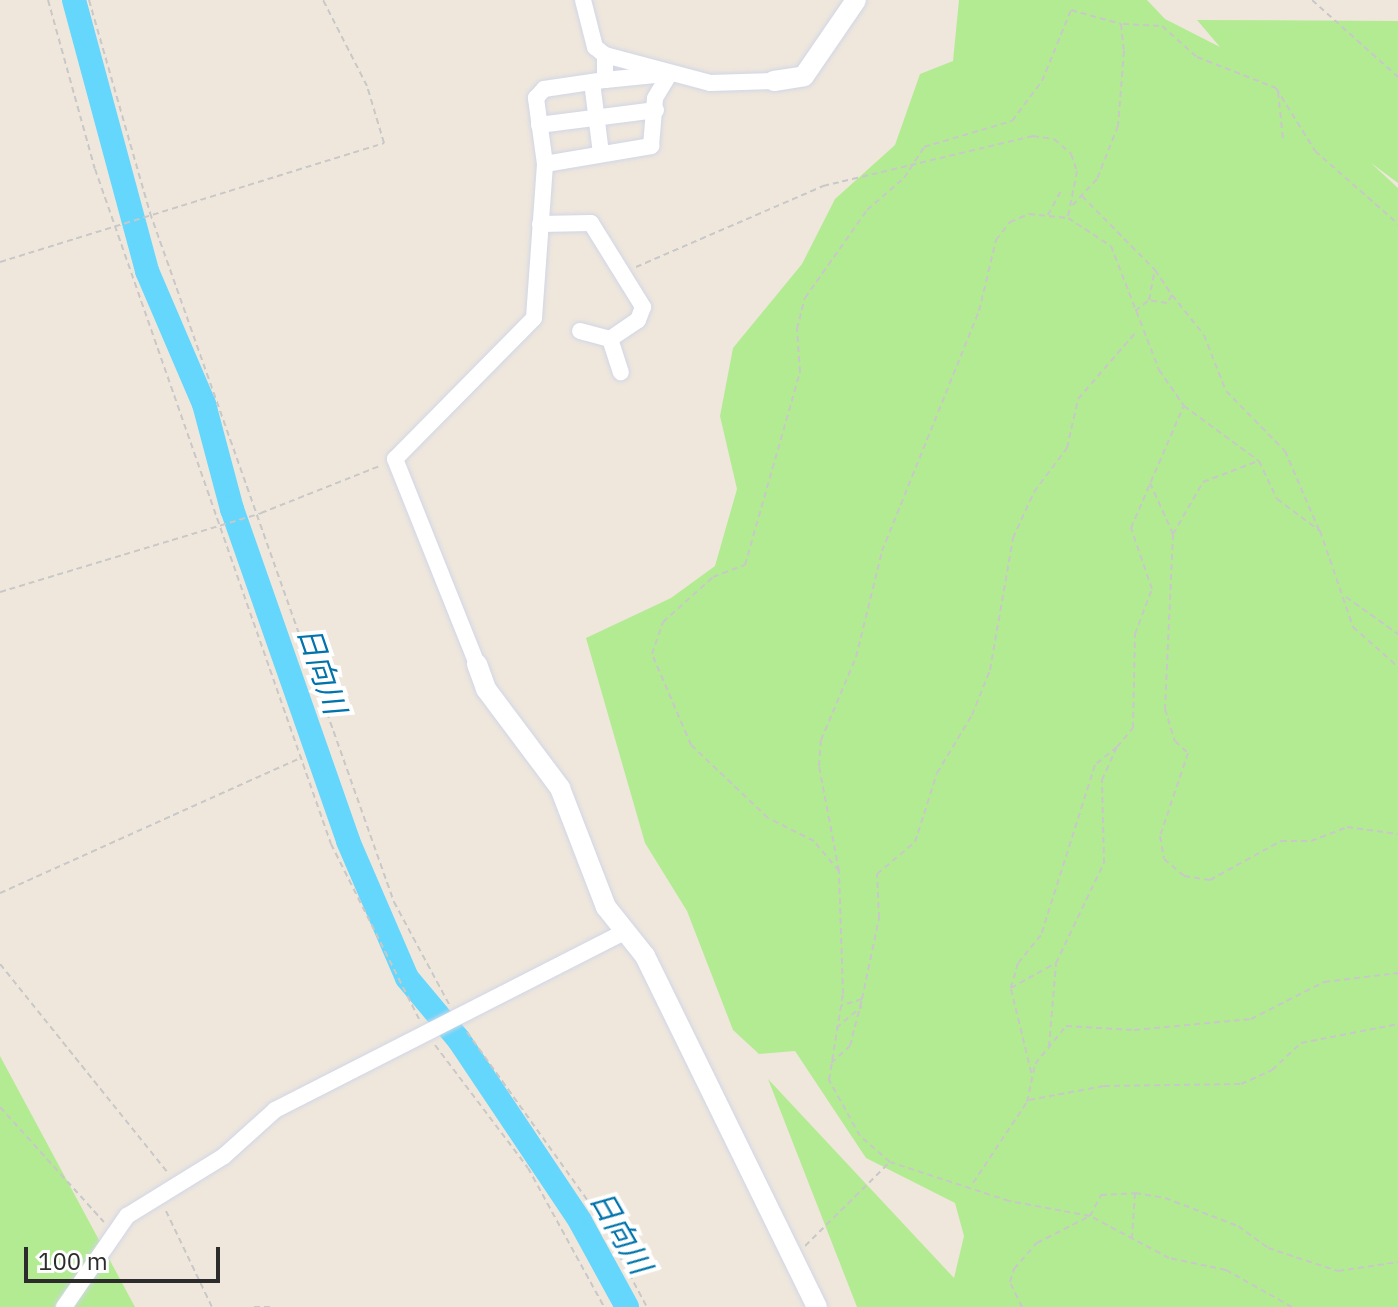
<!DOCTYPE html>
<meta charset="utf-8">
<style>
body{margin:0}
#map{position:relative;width:1398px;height:1307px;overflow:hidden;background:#efe7dc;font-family:"IBM Plex Sans","Noto Sans JP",sans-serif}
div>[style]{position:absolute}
.green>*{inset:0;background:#b3eb93}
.river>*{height:24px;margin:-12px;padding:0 12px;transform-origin:12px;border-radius:12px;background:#65d6fc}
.path>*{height:2px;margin-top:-1px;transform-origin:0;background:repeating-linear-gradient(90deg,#c8c8c8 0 6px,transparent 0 10px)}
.roads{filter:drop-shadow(0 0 2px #d1d6e6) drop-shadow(0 0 2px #d1d6e6)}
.minor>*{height:16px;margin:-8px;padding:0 8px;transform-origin:8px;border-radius:8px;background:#fff}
.tertiary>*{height:20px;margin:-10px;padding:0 10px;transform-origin:10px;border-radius:10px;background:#fff}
span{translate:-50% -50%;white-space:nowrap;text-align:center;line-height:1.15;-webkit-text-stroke:8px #fff;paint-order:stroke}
.water-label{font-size:30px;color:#0073ab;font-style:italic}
.scale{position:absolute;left:24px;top:1247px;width:196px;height:36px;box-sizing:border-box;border:4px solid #2c2c2c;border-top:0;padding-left:10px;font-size:24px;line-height:28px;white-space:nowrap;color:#2c2c2c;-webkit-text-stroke:6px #fff;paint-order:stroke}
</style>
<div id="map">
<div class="green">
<i style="clip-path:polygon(959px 0,1147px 0,1165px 19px,1220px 47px,1197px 20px,1398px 21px,1398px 183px,1371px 163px,1398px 188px,1398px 1307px,857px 1307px,768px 1079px,954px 1278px,964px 1236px,955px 1203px,866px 1158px,795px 1051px,759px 1054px,733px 1030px,687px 911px,645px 843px,586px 638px,671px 598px,715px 566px,737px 489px,720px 416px,733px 348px,802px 264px,835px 199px,895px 145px,920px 74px,953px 61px)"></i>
<i style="clip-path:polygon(0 1056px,135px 1307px,0 1307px)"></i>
</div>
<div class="river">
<i style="left:74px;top:0;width:281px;rotate:74.9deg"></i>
<i style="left:147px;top:271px;width:145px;rotate:66.8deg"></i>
<i style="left:204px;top:404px;width:109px;rotate:75.1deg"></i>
<i style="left:232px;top:509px;width:352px;rotate:70.7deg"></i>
<i style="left:348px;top:841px;width:149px;rotate:66.7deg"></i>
<i style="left:407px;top:978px;width:81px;rotate:50deg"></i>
<i style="left:459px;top:1040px;width:218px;rotate:56.2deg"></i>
<i style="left:580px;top:1221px;width:98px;rotate:61.3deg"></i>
</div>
<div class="path">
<i style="left:48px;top:0;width:175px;rotate:74.5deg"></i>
<i style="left:95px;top:169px;width:715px;rotate:70.73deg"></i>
<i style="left:331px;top:844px;width:196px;rotate:63.3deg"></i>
<i style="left:89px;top:0;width:222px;rotate:74deg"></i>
<i style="left:150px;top:213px;width:731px;rotate:70.5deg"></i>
<i style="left:394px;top:902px;width:118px;rotate:61.7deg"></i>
<i style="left:1312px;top:0;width:115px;rotate:41.8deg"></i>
<i style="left:1123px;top:24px;width:39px;rotate:3deg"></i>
<i style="left:1162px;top:26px;width:47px;rotate:41.5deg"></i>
<i style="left:1197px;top:57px;width:85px;rotate:21.4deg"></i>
<i style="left:1276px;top:88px;width:74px;rotate:58.2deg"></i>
<i style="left:1315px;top:151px;width:111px;rotate:41.3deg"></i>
<i style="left:1278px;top:92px;width:47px;rotate:83.9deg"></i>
<i style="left:1082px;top:196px;width:104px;rotate:45.4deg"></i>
<i style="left:1155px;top:270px;width:30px;rotate:56deg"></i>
<i style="left:1172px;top:295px;width:9px;rotate:122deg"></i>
<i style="left:1167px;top:303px;width:18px;rotate:-171deg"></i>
<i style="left:1149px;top:300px;width:31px;rotate:-79deg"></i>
<i style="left:1048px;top:215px;width:27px;rotate:-62deg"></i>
<i style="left:0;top:262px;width:402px;rotate:-17.2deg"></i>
<i style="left:384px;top:143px;width:59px;rotate:-106.6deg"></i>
<i style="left:367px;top:86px;width:97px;rotate:-117.1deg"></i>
<i style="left:636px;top:267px;width:204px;rotate:-23.4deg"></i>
<i style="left:823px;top:186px;width:216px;rotate:-13.4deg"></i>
<i style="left:1033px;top:136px;width:21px;rotate:8deg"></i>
<i style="left:1054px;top:139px;width:23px;rotate:41deg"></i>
<i style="left:1071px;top:154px;width:18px;rotate:71deg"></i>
<i style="left:1077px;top:171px;width:47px;rotate:101.1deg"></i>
<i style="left:1172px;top:295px;width:51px;rotate:51.3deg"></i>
<i style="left:1204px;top:335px;width:60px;rotate:68.6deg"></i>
<i style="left:1226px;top:391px;width:84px;rotate:45.5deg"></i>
<i style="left:1285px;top:451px;width:86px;rotate:66.7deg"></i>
<i style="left:1135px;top:311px;width:18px;rotate:-38deg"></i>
<i style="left:1150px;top:483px;width:56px;rotate:65.7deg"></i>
<i style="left:1173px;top:534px;width:60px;rotate:-60deg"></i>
<i style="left:1203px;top:482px;width:59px;rotate:-20.9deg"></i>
<i style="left:1173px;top:534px;width:175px;rotate:92.6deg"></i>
<i style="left:1165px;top:709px;width:34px;rotate:73deg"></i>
<i style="left:1175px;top:741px;width:18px;rotate:43deg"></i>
<i style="left:1188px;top:753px;width:88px;rotate:108.6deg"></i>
<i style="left:1160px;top:836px;width:23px;rotate:80deg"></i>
<i style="left:1164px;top:859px;width:26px;rotate:40deg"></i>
<i style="left:1184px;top:876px;width:26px;rotate:9deg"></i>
<i style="left:1210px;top:880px;width:81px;rotate:-28.8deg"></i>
<i style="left:1281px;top:841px;width:30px"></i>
<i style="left:1311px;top:841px;width:39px;rotate:-21deg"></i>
<i style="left:1347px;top:827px;width:51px;rotate:7.8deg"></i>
<i style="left:0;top:592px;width:273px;rotate:-16.8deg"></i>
<i style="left:261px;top:513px;width:130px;rotate:-21.6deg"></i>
<i style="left:1346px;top:597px;width:64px;rotate:35.4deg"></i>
<i style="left:1117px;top:747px;width:25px;rotate:-50deg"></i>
<i style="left:1133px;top:728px;width:94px;rotate:-88.8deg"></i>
<i style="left:1135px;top:634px;width:48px;rotate:-69.3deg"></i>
<i style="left:1152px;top:589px;width:65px;rotate:-109deg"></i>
<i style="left:1131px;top:528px;width:132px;rotate:-66.7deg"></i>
<i style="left:839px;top:871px;width:39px;rotate:-130deg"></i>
<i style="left:814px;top:841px;width:51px;rotate:-153.4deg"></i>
<i style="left:768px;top:818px;width:106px;rotate:-136.5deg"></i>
<i style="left:691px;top:745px;width:99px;rotate:-113.2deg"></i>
<i style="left:652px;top:654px;width:34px;rotate:-71deg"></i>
<i style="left:663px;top:622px;width:67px;rotate:-42deg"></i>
<i style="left:713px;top:577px;width:34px;rotate:-21deg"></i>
<i style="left:745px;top:565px;width:201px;rotate:-74.1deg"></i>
<i style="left:800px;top:372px;width:43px;rotate:-94deg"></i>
<i style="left:797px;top:329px;width:32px;rotate:-76deg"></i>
<i style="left:805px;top:298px;width:108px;rotate:-54.8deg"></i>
<i style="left:867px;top:210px;width:49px;rotate:-40.9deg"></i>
<i style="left:904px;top:178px;width:37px;rotate:-57deg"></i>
<i style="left:924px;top:147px;width:92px;rotate:-16.5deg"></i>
<i style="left:1012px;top:121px;width:50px;rotate:-53.1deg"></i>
<i style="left:1042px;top:81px;width:77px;rotate:-67.8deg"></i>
<i style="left:1071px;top:10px;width:52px;rotate:15.6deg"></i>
<i style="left:1121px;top:24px;width:27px;rotate:84deg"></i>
<i style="left:1124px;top:51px;width:75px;rotate:94.6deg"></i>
<i style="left:1118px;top:126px;width:57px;rotate:111.6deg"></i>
<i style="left:1097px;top:179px;width:40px;rotate:133deg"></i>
<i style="left:0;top:893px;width:331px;rotate:-24.2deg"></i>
<i style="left:0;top:964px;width:268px;rotate:51.2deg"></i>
<i style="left:1011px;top:989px;width:89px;rotate:76.4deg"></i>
<i style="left:862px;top:999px;width:83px;rotate:-78.1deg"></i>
<i style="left:879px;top:918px;width:44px;rotate:-92.6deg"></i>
<i style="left:877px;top:874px;width:50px;rotate:-40.1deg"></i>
<i style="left:915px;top:842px;width:72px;rotate:-72.3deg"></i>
<i style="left:937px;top:773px;width:68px;rotate:-58.9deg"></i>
<i style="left:972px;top:715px;width:48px;rotate:-68.2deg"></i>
<i style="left:990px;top:670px;width:134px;rotate:-80.1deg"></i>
<i style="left:1013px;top:538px;width:51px;rotate:-65.5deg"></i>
<i style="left:1034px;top:492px;width:55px;rotate:-53.1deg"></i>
<i style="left:1067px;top:448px;width:50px;rotate:-77.3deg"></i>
<i style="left:1078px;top:399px;width:90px;rotate:-49.1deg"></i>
<i style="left:836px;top:1028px;width:34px;rotate:-40deg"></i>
<i style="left:467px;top:1032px;width:221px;rotate:54.4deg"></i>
<i style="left:596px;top:1212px;width:108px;rotate:61.8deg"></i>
<i style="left:435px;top:1045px;width:154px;rotate:52.9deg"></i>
<i style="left:528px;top:1168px;width:158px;rotate:61.3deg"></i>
<i style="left:1049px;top:1047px;width:84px;rotate:-85.2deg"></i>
<i style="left:1056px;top:963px;width:111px;rotate:-64.4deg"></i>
<i style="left:1104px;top:863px;width:83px;rotate:-91.4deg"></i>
<i style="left:1102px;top:780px;width:36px;rotate:-66deg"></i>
<i style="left:1117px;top:747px;width:28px;rotate:141deg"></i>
<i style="left:1095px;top:765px;width:178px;rotate:107.6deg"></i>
<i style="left:1041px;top:935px;width:36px;rotate:129deg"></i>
<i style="left:1018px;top:963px;width:26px;rotate:106deg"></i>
<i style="left:1011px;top:988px;width:51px;rotate:-29.1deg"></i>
<i style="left:831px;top:1063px;width:25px;rotate:-42deg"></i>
<i style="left:850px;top:1046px;width:49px;rotate:-75.7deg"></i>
<i style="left:862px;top:999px;width:21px;rotate:163deg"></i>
<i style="left:1029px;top:1100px;width:76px;rotate:-10.6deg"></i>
<i style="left:1104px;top:1086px;width:137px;rotate:-0.8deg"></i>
<i style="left:1241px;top:1084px;width:34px;rotate:-24deg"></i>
<i style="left:1272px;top:1070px;width:40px;rotate:-43deg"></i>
<i style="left:1301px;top:1043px;width:99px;rotate:-11.1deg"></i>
<i style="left:0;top:1107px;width:155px;rotate:47.9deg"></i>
<i style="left:973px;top:1183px;width:97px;rotate:-56.3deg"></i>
<i style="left:1027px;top:1102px;width:39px;rotate:-78deg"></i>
<i style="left:1035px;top:1064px;width:49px;rotate:-50.8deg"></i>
<i style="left:1066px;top:1026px;width:68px;rotate:3.4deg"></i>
<i style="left:1134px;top:1030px;width:118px;rotate:-5.4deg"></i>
<i style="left:1251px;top:1019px;width:82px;rotate:-26.9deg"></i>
<i style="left:1324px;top:982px;width:75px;rotate:-6.9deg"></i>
<i style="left:1135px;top:1193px;width:30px;rotate:9deg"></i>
<i style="left:1165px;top:1198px;width:78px;rotate:21deg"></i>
<i style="left:1238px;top:1226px;width:37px;rotate:36deg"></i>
<i style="left:1268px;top:1248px;width:74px;rotate:18.2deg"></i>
<i style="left:1338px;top:1271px;width:61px;rotate:-8.5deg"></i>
<i style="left:166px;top:1211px;width:106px;rotate:64.4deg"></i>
<i style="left:805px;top:1246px;width:118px;rotate:-44.7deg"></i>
<i style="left:254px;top:1307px;width:20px"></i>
<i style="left:1022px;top:1307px;width:28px;rotate:-116deg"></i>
<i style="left:1010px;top:1282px;width:14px;rotate:-73deg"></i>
<i style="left:1014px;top:1269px;width:35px;rotate:-49deg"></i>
<i style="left:1037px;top:1243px;width:59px;rotate:-27deg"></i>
<i style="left:1090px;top:1216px;width:24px;rotate:-62deg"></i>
<i style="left:1101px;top:1195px;width:34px;rotate:-3deg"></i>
<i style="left:1135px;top:1193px;width:44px;rotate:93.9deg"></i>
<i style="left:1292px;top:1307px;width:76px;rotate:-150.7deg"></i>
<i style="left:1226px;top:1270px;width:58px;rotate:-168.1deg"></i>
<i style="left:1169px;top:1258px;width:89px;rotate:-152deg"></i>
<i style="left:1090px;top:1216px;width:82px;rotate:-169.5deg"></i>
<i style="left:1009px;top:1201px;width:125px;rotate:-161.9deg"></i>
<i style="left:890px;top:1162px;width:40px;rotate:-139deg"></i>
<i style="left:860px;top:1136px;width:64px;rotate:-119deg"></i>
<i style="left:829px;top:1080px;width:87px;rotate:-80.8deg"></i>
<i style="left:843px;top:994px;width:123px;rotate:-91.9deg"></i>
<i style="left:839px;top:871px;width:107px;rotate:-100.8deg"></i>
<i style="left:819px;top:766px;width:26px;rotate:-86deg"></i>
<i style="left:821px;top:740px;width:90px;rotate:-67.1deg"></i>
<i style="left:856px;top:657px;width:109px;rotate:-76.2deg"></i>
<i style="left:882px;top:551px;width:259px;rotate:-68deg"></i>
<i style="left:979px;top:311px;width:73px;rotate:-76.5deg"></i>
<i style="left:996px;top:240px;width:23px;rotate:-52deg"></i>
<i style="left:1010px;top:222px;width:21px;rotate:-23deg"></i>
<i style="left:1029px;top:214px;width:39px;rotate:6deg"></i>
<i style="left:1068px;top:218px;width:51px;rotate:33.1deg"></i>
<i style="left:1111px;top:246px;width:133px;rotate:68.8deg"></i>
<i style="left:1159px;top:370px;width:44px;rotate:55.2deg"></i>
<i style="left:1184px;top:406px;width:93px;rotate:36.3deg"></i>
<i style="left:1259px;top:461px;width:42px;rotate:64.7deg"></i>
<i style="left:1277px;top:499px;width:54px;rotate:36.7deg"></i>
<i style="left:1320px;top:531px;width:102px;rotate:71deg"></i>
<i style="left:1353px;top:627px;width:60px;rotate:41.6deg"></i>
</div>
<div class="roads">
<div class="minor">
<i style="left:583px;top:0;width:49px;rotate:75.7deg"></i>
<i style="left:595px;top:47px;width:13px;rotate:39deg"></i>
<i style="left:605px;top:55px;width:109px;rotate:14.9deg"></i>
<i style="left:710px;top:83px;width:64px;rotate:-1.8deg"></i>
<i style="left:605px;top:80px;width:50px;rotate:-5.7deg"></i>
<i style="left:592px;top:82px;width:72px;rotate:82.8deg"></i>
<i style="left:539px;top:125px;width:118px;rotate:-7.3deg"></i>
<i style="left:545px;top:164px;width:108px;rotate:-9.6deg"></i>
<i style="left:651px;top:146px;width:48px;rotate:-85.2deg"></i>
<i style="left:655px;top:98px;width:29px;rotate:-59deg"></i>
<i style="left:540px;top:224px;width:51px;rotate:-1.1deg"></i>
<i style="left:591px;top:223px;width:99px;rotate:58.2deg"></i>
<i style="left:643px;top:307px;width:14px;rotate:111deg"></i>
<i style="left:638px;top:320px;width:34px;rotate:146deg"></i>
<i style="left:610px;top:339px;width:31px;rotate:-165deg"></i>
<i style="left:610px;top:339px;width:35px;rotate:72deg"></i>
<i style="left:477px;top:664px;width:221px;rotate:-111.8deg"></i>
<i style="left:395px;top:459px;width:198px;rotate:-45.4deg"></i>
<i style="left:534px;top:318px;width:154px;rotate:-85.9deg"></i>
<i style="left:545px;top:164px;width:67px;rotate:-97.8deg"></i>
<i style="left:536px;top:98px;width:12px;rotate:-48deg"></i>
<i style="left:544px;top:89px;width:62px;rotate:-8.4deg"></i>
<i style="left:605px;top:80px;width:25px;rotate:-90deg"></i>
<i style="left:64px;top:1307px;width:111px;rotate:-55.3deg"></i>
<i style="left:127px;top:1216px;width:114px;rotate:-31.7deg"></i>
<i style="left:224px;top:1156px;width:69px;rotate:-42deg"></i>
<i style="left:275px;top:1110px;width:393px;rotate:-27deg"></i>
</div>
<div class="tertiary">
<i style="left:774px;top:81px;width:30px;rotate:-9deg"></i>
<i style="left:804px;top:76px;width:92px;rotate:-55.6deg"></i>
<i style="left:477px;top:664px;width:27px;rotate:70deg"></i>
<i style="left:486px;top:689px;width:124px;rotate:53.2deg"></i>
<i style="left:560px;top:788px;width:128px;rotate:68.9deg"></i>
<i style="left:606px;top:907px;width:63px;rotate:51.5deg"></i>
<i style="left:645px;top:956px;width:391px;rotate:63.9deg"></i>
</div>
</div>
<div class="water-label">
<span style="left:322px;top:670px;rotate:71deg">日向川</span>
<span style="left:621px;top:1232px;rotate:60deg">日向川</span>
</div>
<div class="scale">100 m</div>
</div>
